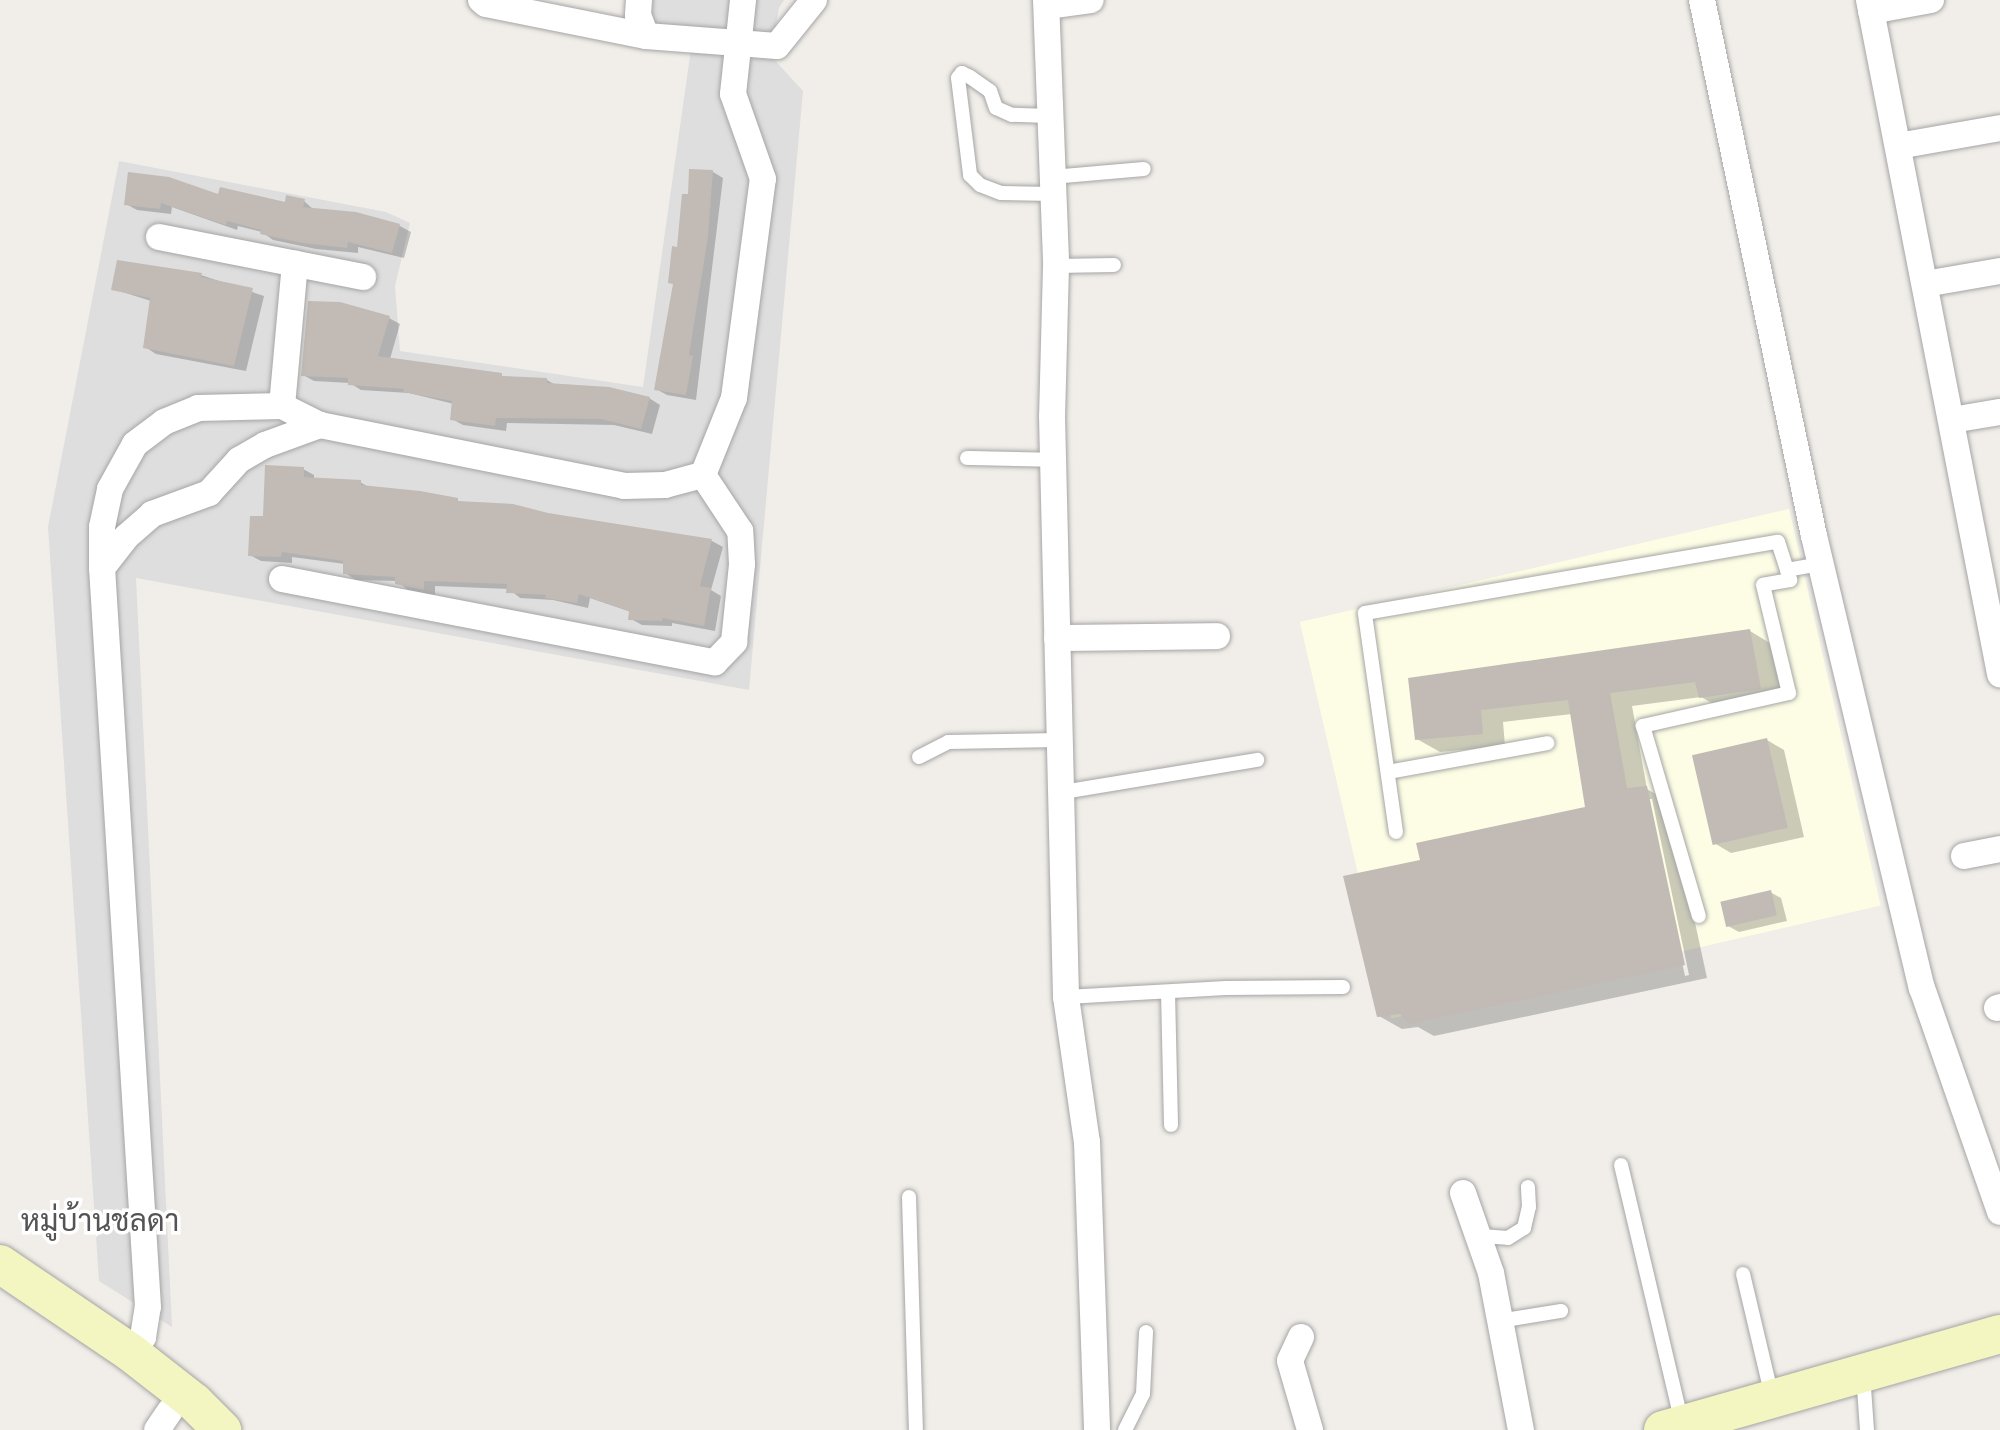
<!DOCTYPE html>
<meta charset="utf-8">
<style>
body{margin:0}
#map{position:relative;width:2000px;height:1430px;overflow:hidden;background:#f1eee9;font-family:Poppins,Sarabun,sans-serif}
div>[style]{position:absolute}
.residential>*{inset:0;background:#dfdede}
.education>*{inset:0;background:#fdfde5;transform-origin:0 0}
.shadow>*{inset:0;background:#0003}
.building>*{inset:0;background:#c1bab5;transform-origin:0 0}
.roads{filter:drop-shadow(0 0 2px #a5a5a5) drop-shadow(0 0 2px #a5a5a5)}
.lane>*{height:14px;margin:-7px;padding:0 7px;transform-origin:7px;border-radius:7px;background:#fff}
.street>*{height:26px;margin:-13px;padding:0 13px;transform-origin:13px;border-radius:13px;background:#fff}
.secondary>*{height:38px;margin:-19px;padding:0 19px;transform-origin:19px;border-radius:19px;background:#f4f6c1}
span{translate:-50% -50%;white-space:nowrap;text-align:center;line-height:1.15;-webkit-text-stroke:7px #fff;paint-order:stroke}
.quarter-label{font-size:30px;color:#545454}
</style>
<div id="map">
<div class="residential">
<i style="clip-path:polygon(653px 0,784px 0,779px 8px,771px 56px,803px 91px,749px 690px,136px 578px,172px 1327px,99px 1281px,48px 527px,119px 161px,386px 212px,410px 223px,395px 286px,400px 351px,643px 387px,691px 49px,713px 54px,716px 32px,650px 23px)"></i>
</div>
<div class="education">
<i style="left:1789px;top:509px;width:407px;height:502px;rotate:77deg"></i>
</div>
<div class="shadow">
<i style="clip-path:polygon(691px 171px,713px 172px,723px 178px,696px 400px,667px 395px,656px 389px,690px 197px)"></i>
<i style="clip-path:polygon(220px 197px,287px 204px,304px 201px,314px 210px,400px 226px,411px 232px,404px 258px,358px 247px,358px 253px,316px 249px,273px 240px,262px 232px,238px 226px,237px 230px,172px 207px,171px 214px,137px 210px,126px 204px)"></i>
<i style="clip-path:polygon(201px 275px,264px 296px,246px 371px,156px 354px,145px 347px,151px 301px,113px 289px)"></i>
<i style="clip-path:polygon(389px 318px,400px 324px,390px 359px,507px 378px,547px 380px,557px 386px,649px 398px,660px 405px,652px 434px,614px 425px,507px 423px,506px 431px,463px 425px,452px 419px,454px 404px,409px 393px,361px 390px,350px 383px,314px 381px,303px 375px)"></i>
<i style="clip-path:polygon(303px 469px,314px 475px,314px 480px,360px 482px,370px 488px,712px 541px,723px 547px,711px 590px,721px 596px,715px 631px,672px 623px,672px 626px,642px 625px,631px 619px,631px 612px,590px 598px,588px 608px,553px 600px,520px 598px,509px 589px,435px 586px,435px 595px,408px 590px,397px 581px,356px 580px,345px 573px,345px 564px,292px 557px,292px 563px,261px 561px,250px 555px,265px 518px)"></i>
<i style="clip-path:polygon(evenodd,1750px 631px,1773px 645px,1783px 701px,1724px 710px,1701px 697px,1632px 706px,1647px 789px,1669px 802px,1707px 978px,1434px 1036px,1418px 1027px,1402px 1029px,1379px 1016px,1422px 861px,1587px 808px,1572px 714px,1503px 722px,1505px 746px,1440px 752px,1417px 739px,1411px 679px,1750px 631px,1647px 799px,1652px 799px,1689px 975px,1685px 976px,1647px 799px)"></i>
<i style="clip-path:polygon(1767px 740px,1784px 750px,1804px 837px,1731px 853px,1714px 843px)"></i>
<i style="clip-path:polygon(1770px 892px,1781px 898px,1787px 921px,1739px 932px,1728px 926px)"></i>
</div>
<div class="building">
<i style="clip-path:polygon(689px 169px,713px 170px,708px 237px,689px 355px,693px 356px,686px 395px,654px 390px,673px 284px,668px 283px,672px 246px,677px 247px,682px 194px,688px 194px)"></i>
<i style="clip-path:polygon(128px 172px,169px 177px,218px 194px,220px 187px,285px 202px,286px 195px,305px 199px,303px 207px,356px 212px,400px 224px,392px 253px,348px 242px,347px 248px,303px 243px,260px 234px,261px 230px,227px 221px,226px 225px,161px 203px,160px 209px,124px 205px)"></i>
<i style="clip-path:polygon(117px 260px,202px 273px,201px 277px,253px 288px,234px 366px,143px 348px,150px 298px,111px 290px)"></i>
<i style="clip-path:polygon(308px 301px,340px 302px,390px 316px,378px 356px,502px 373px,502px 376px,547px 378px,547px 383px,609px 387px,650px 397px,641px 429px,601px 419px,496px 418px,495px 426px,450px 420px,452px 401px,403px 392px,404px 389px,348px 385px,348px 378px,301px 376px)"></i>
<i style="clip-path:polygon(265px 465px,304px 467px,304px 477px,361px 480px,361px 485px,420px 491px,458px 498px,458px 501px,513px 504px,548px 513px,712px 539px,700px 586px,711px 588px,704px 626px,662px 618px,662px 621px,628px 620px,629px 611px,579px 594px,577px 603px,545px 598px,546px 595px,506px 593px,507px 584px,424px 581px,424px 590px,395px 584px,395px 577px,343px 574px,343px 561px,282px 552px,281px 557px,248px 556px,250px 516px,263px 516px)"></i>
<i style="clip-path:polygon(1750px 629px,1761px 689px,1699px 698px,1695px 682px,1610px 693px,1627px 788px,1647px 786px,1685px 965px,1409px 1024px,1400px 1014px,1377px 1017px,1343px 876px,1420px 860px,1416px 843px,1585px 807px,1568px 700px,1481px 710px,1483px 734px,1415px 740px,1408px 678px)"></i>
<i style="left:1767px;top:738px;width:92px;height:77px;rotate:77deg"></i>
<i style="left:1771px;top:890px;width:26px;height:52px;rotate:77deg"></i>
</div>
<div class="roads">
<div class="lane">
<i style="left:1050px;top:116px;width:38px;rotate:-178deg"></i>
<i style="left:1012px;top:115px;width:17px;rotate:-156deg"></i>
<i style="left:996px;top:108px;width:18px;rotate:-109deg"></i>
<i style="left:990px;top:91px;width:24px;rotate:-145deg"></i>
<i style="left:970px;top:77px;width:9px;rotate:-153deg"></i>
<i style="left:962px;top:73px;width:6px;rotate:129deg"></i>
<i style="left:958px;top:78px;width:98px;rotate:82.9deg"></i>
<i style="left:970px;top:175px;width:14px;rotate:45deg"></i>
<i style="left:980px;top:185px;width:22px;rotate:21deg"></i>
<i style="left:1001px;top:193px;width:51px;rotate:1.1deg"></i>
<i style="left:1052px;top:177px;width:92px;rotate:-5deg"></i>
<i style="left:1056px;top:266px;width:58px;rotate:-1deg"></i>
<i style="left:967px;top:458px;width:86px;rotate:1.3deg"></i>
<i style="left:1787px;top:570px;width:35px;rotate:-10deg"></i>
<i style="left:919px;top:757px;width:33px;rotate:-27deg"></i>
<i style="left:948px;top:742px;width:111px;rotate:-1deg"></i>
<i style="left:1388px;top:772px;width:162px;rotate:-10.3deg"></i>
<i style="left:1063px;top:792px;width:197px;rotate:-9.4deg"></i>
<i style="left:1396px;top:832px;width:221px;rotate:-98.1deg"></i>
<i style="left:1365px;top:613px;width:419px;rotate:-9.8deg"></i>
<i style="left:1778px;top:542px;width:40px;rotate:72deg"></i>
<i style="left:1790px;top:580px;width:27px;rotate:170deg"></i>
<i style="left:1763px;top:585px;width:111px;rotate:76.5deg"></i>
<i style="left:1789px;top:693px;width:150px;rotate:167.3deg"></i>
<i style="left:1643px;top:726px;width:198px;rotate:73.6deg"></i>
<i style="left:1168px;top:992px;width:133px;rotate:88.7deg"></i>
<i style="left:1066px;top:997px;width:160px;rotate:-3.2deg"></i>
<i style="left:1226px;top:988px;width:117px;rotate:-0.5deg"></i>
<i style="left:1621px;top:1165px;width:266px;rotate:76.7deg"></i>
<i style="left:909px;top:1197px;width:233px;rotate:88.3deg"></i>
<i style="left:1481px;top:1236px;width:27px;rotate:4deg"></i>
<i style="left:1508px;top:1238px;width:19px;rotate:-32deg"></i>
<i style="left:1524px;top:1228px;width:22px;rotate:-77deg"></i>
<i style="left:1529px;top:1207px;width:20px;rotate:-93deg"></i>
<i style="left:1743px;top:1274px;width:126px;rotate:76.7deg"></i>
<i style="left:1499px;top:1321px;width:63px;rotate:-9.2deg"></i>
<i style="left:1864px;top:1388px;width:42px;rotate:85.9deg"></i>
<i style="left:1125px;top:1430px;width:40px;rotate:-63.4deg"></i>
<i style="left:1143px;top:1394px;width:62px;rotate:-87.2deg"></i>
</div>
<div class="street">
<i style="left:481px;top:0;width:6px;rotate:39deg"></i>
<i style="left:486px;top:4px;width:163px;rotate:11.3deg"></i>
<i style="left:646px;top:36px;width:131px;rotate:4.4deg"></i>
<i style="left:777px;top:46px;width:59px;rotate:-51.2deg"></i>
<i style="left:639px;top:0;width:15px;rotate:94deg"></i>
<i style="left:638px;top:15px;width:22px;rotate:69deg"></i>
<i style="left:1046px;top:0;width:266px;rotate:87.8deg"></i>
<i style="left:1056px;top:266px;width:150px;rotate:91.5deg"></i>
<i style="left:1052px;top:416px;width:581px;rotate:88.62deg"></i>
<i style="left:1066px;top:997px;width:147px;rotate:81.8deg"></i>
<i style="left:1087px;top:1142px;width:288px;rotate:88deg"></i>
<i style="left:1702px;top:0;width:548px;rotate:78.2deg"></i>
<i style="left:1814px;top:536px;width:465px;rotate:76.6deg"></i>
<i style="left:1922px;top:988px;width:237px;rotate:70.8deg"></i>
<i style="left:1869px;top:0;width:687px;rotate:79deg"></i>
<i style="left:1047px;top:6px;width:44px;rotate:-7.8deg"></i>
<i style="left:1871px;top:11px;width:61px;rotate:-10.4deg"></i>
<i style="left:1898px;top:146px;width:104px;rotate:-10deg"></i>
<i style="left:159px;top:237px;width:208px;rotate:11.1deg"></i>
<i style="left:1925px;top:284px;width:76px;rotate:-9.8deg"></i>
<i style="left:282px;top:406px;width:143px;rotate:-84.8deg"></i>
<i style="left:1952px;top:420px;width:49px;rotate:-9.5deg"></i>
<i style="left:102px;top:568px;width:39px;rotate:-52deg"></i>
<i style="left:126px;top:537px;width:35px;rotate:-41deg"></i>
<i style="left:152px;top:514px;width:61px;rotate:-20.2deg"></i>
<i style="left:209px;top:493px;width:45px;rotate:-47.7deg"></i>
<i style="left:239px;top:460px;width:30px;rotate:-30deg"></i>
<i style="left:265px;top:445px;width:59px;rotate:-20deg"></i>
<i style="left:282px;top:579px;width:441px;rotate:10.9deg"></i>
<i style="left:715px;top:662px;width:28px;rotate:-46deg"></i>
<i style="left:734px;top:642px;width:78px;rotate:-84.1deg"></i>
<i style="left:742px;top:564px;width:33px;rotate:-93deg"></i>
<i style="left:740px;top:531px;width:67px;rotate:-123.5deg"></i>
<i style="left:1057px;top:638px;width:160px;rotate:-0.7deg"></i>
<i style="left:1964px;top:856px;width:37px;rotate:-11deg"></i>
<i style="left:1997px;top:1008px;width:3px;rotate:-18deg"></i>
<i style="left:1463px;top:1193px;width:85px;rotate:70.7deg"></i>
<i style="left:1491px;top:1273px;width:160px;rotate:79.2deg"></i>
<i style="left:1301px;top:1337px;width:26px;rotate:115deg"></i>
<i style="left:1290px;top:1361px;width:72px;rotate:73.8deg"></i>
<i style="left:130px;top:1352px;width:20px;rotate:-49deg"></i>
<i style="left:143px;top:1337px;width:30px;rotate:-81deg"></i>
<i style="left:148px;top:1307px;width:740px;rotate:-93.56deg"></i>
<i style="left:102px;top:568px;width:41px;rotate:-90deg"></i>
<i style="left:102px;top:527px;width:39px;rotate:-78deg"></i>
<i style="left:110px;top:489px;width:51px;rotate:-60.9deg"></i>
<i style="left:135px;top:444px;width:36px;rotate:-37deg"></i>
<i style="left:164px;top:422px;width:37px;rotate:-22deg"></i>
<i style="left:198px;top:408px;width:84px;rotate:-1.4deg"></i>
<i style="left:282px;top:406px;width:42px;rotate:26.6deg"></i>
<i style="left:320px;top:425px;width:310px;rotate:11.3deg"></i>
<i style="left:624px;top:486px;width:41px;rotate:-1.4deg"></i>
<i style="left:665px;top:485px;width:39px;rotate:-15deg"></i>
<i style="left:703px;top:475px;width:83px;rotate:-68.1deg"></i>
<i style="left:734px;top:398px;width:221px;rotate:-82.5deg"></i>
<i style="left:763px;top:179px;width:90px;rotate:-109.4deg"></i>
<i style="left:733px;top:94px;width:95px;rotate:-83.9deg"></i>
<i style="left:157px;top:1430px;width:23px;rotate:-56deg"></i>
</div>
<div class="secondary">
<i style="left:0;top:1264px;width:157px;rotate:34.1deg"></i>
<i style="left:130px;top:1352px;width:81px;rotate:38deg"></i>
<i style="left:194px;top:1402px;width:40px;rotate:45deg"></i>
<i style="left:1663px;top:1430px;width:350px;rotate:-15.9deg"></i>
</div>
</div>
<div class="quarter-label">
<span style="left:100px;top:1221px">หมู่บ้านชลดา</span>
</div>
</div>
